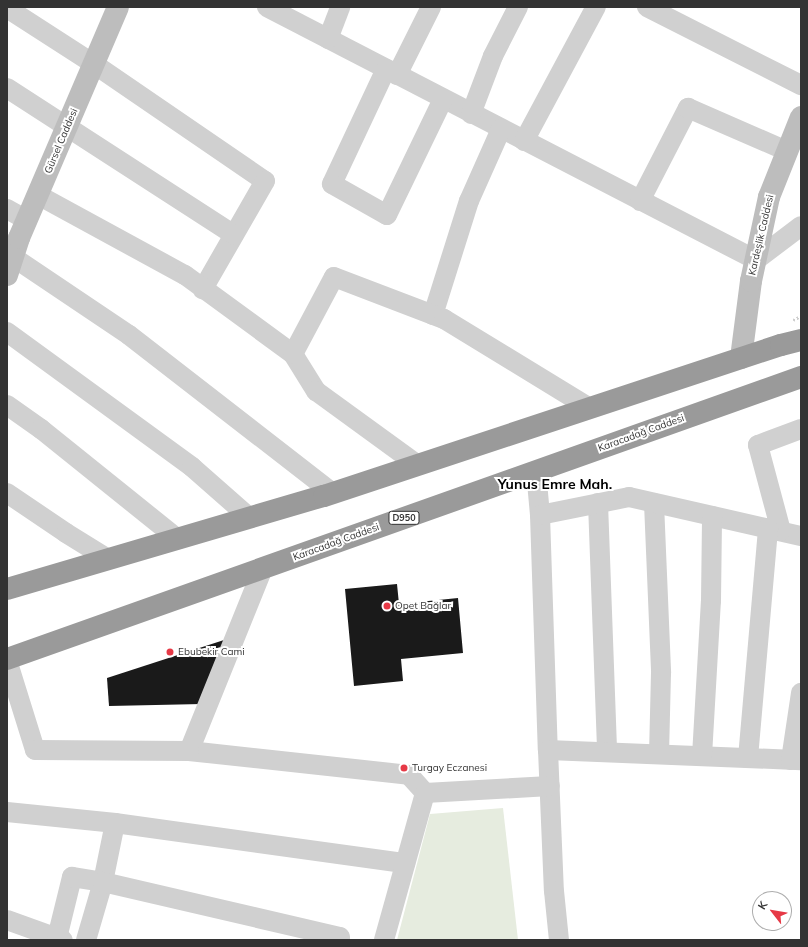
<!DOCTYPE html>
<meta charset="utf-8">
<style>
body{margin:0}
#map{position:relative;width:808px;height:947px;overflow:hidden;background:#fff;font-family:Mulish,sans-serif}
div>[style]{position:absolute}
.green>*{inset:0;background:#e6ecdf}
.building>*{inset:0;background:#1a1a1a}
.path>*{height:2.5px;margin-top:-1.25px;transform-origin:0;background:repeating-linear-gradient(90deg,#cdcdcd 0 2px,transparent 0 4px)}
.street>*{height:20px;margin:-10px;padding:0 10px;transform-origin:10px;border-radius:10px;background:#d0d0d0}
.secondary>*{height:22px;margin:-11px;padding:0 11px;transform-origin:11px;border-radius:11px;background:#bdbdbd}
.highway>*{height:22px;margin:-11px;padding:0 11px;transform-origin:11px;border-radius:11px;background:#9a9a9a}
.dots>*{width:11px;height:11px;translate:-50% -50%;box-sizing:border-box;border:2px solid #fff;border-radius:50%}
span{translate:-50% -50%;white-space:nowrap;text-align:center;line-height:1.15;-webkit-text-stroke:4px #fff;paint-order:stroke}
.shield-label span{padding:1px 3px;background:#fff;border:1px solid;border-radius:3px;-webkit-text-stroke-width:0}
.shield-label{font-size:9px;color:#333;font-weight:700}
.street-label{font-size:10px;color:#333}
.poi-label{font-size:10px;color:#333}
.left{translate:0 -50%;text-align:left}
.district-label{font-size:14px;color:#000;font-weight:700}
.frame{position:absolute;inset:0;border:8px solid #333;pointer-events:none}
.north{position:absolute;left:752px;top:891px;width:40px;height:40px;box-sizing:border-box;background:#fff;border:1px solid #adadad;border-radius:50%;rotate:301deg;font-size:11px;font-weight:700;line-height:16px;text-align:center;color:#333}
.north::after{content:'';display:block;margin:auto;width:14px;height:18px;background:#e63946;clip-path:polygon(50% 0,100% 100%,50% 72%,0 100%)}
</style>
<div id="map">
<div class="green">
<i style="clip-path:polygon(503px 808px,518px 940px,397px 940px,430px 814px)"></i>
</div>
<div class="building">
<i style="clip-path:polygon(397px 584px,399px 604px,458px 598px,463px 653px,401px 659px,403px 681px,354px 686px,345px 589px)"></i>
<i style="clip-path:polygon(224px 640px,202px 704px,109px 706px,107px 678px)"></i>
</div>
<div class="path">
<i style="left:793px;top:320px;width:9px;rotate:-27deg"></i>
</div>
<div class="street">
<i style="left:267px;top:7px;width:551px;rotate:27.36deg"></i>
<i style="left:756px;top:260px;width:56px;rotate:-37.1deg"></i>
<i style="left:647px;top:7px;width:173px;rotate:26.9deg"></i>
<i style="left:7px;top:8px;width:103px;rotate:32.8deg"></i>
<i style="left:94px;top:64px;width:207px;rotate:34.4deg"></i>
<i style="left:265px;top:181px;width:125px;rotate:119.9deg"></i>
<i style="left:328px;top:39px;width:34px;rotate:-69deg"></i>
<i style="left:386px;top:69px;width:127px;rotate:115.2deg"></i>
<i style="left:332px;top:184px;width:63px;rotate:29.4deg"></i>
<i style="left:387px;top:215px;width:129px;rotate:-64.2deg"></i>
<i style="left:397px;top:75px;width:76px;rotate:-63.4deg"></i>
<i style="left:7px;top:88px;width:270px;rotate:32.9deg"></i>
<i style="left:471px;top:114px;width:62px;rotate:-69.2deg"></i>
<i style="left:493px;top:56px;width:55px;rotate:-63deg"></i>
<i style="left:524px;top:141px;width:152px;rotate:-61.8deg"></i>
<i style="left:38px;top:195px;width:167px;rotate:28.6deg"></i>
<i style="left:185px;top:275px;width:134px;rotate:36.2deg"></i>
<i style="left:293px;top:354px;width:44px;rotate:58.1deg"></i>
<i style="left:316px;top:391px;width:126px;rotate:36deg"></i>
<i style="left:640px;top:201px;width:105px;rotate:-62.7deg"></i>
<i style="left:688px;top:108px;width:108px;rotate:23.5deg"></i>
<i style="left:7px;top:209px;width:23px;rotate:29deg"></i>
<i style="left:7px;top:253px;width:147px;rotate:33.9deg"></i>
<i style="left:129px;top:335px;width:258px;rotate:37.8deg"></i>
<i style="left:433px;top:315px;width:120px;rotate:-72.5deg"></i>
<i style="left:469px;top:201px;width:79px;rotate:-66deg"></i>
<i style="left:7px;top:332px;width:229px;rotate:36.1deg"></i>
<i style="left:192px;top:467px;width:77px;rotate:41.3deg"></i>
<i style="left:293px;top:354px;width:87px;rotate:-62deg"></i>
<i style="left:334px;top:277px;width:118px;rotate:20.9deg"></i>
<i style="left:444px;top:319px;width:171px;rotate:31.4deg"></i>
<i style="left:7px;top:405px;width:42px;rotate:35.2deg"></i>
<i style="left:41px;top:429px;width:176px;rotate:38.8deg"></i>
<i style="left:536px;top:471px;width:44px;rotate:84.8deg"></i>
<i style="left:540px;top:515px;width:235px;rotate:88.1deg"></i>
<i style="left:548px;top:750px;width:141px;rotate:87.6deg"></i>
<i style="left:554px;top:891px;width:49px;rotate:84.2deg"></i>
<i style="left:7px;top:493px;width:71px;rotate:34.1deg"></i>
<i style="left:66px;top:533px;width:49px;rotate:31.8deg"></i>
<i style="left:598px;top:503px;width:249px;rotate:87.9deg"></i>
<i style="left:654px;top:503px;width:170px;rotate:87.6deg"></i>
<i style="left:661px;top:673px;width:81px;rotate:91.4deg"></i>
<i style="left:540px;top:515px;width:91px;rotate:-11.4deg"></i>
<i style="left:629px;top:497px;width:176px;rotate:12.8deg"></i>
<i style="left:781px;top:531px;width:89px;rotate:-105deg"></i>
<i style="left:758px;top:445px;width:46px;rotate:-20.4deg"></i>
<i style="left:263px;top:568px;width:197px;rotate:112deg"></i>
<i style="left:189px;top:751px;width:221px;rotate:6.2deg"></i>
<i style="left:409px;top:775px;width:24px;rotate:48deg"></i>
<i style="left:7px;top:660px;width:94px;rotate:72.7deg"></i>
<i style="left:35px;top:750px;width:154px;rotate:0.4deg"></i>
<i style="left:548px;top:750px;width:253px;rotate:2.3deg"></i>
<i style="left:702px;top:756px;width:155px;rotate:-86.7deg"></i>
<i style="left:711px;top:601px;width:85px;rotate:-89.3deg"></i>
<i style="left:748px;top:758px;width:231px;rotate:-85deg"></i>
<i style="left:791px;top:760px;width:68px;rotate:-81.5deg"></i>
<i style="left:7px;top:812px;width:109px;rotate:5.8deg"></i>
<i style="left:115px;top:823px;width:60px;rotate:101.5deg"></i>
<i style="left:103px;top:882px;width:60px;rotate:106.3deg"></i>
<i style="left:115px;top:823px;width:293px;rotate:7.9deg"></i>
<i style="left:7px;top:920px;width:59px;rotate:19.7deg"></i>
<i style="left:57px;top:938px;width:63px;rotate:-76.2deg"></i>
<i style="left:72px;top:877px;width:31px;rotate:9deg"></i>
<i style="left:103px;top:882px;width:243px;rotate:13.1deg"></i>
<i style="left:340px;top:937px;width:3px;rotate:90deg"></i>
<i style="left:384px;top:940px;width:153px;rotate:-74.4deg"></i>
<i style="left:425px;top:793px;width:125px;rotate:-3.2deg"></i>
</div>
<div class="secondary">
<i style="left:7px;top:275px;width:39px;rotate:-72deg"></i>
<i style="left:19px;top:238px;width:251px;rotate:-66.8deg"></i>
<i style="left:741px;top:358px;width:78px;rotate:-82.6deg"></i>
<i style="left:751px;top:281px;width:86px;rotate:-77.9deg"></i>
<i style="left:769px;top:197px;width:86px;rotate:-68.2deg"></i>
</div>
<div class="highway">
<i style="left:7px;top:589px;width:330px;rotate:-16.4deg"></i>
<i style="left:324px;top:496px;width:481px;rotate:-18.3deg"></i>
<i style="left:781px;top:345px;width:21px;rotate:-14deg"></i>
<i style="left:7px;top:659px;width:843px;rotate:-19.55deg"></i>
</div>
<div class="dots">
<i style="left:387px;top:606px;background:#e63946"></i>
<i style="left:170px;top:652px;background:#e63946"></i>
<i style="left:404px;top:768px;background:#e63946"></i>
</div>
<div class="shield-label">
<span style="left:404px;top:518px">D950</span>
</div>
<div class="street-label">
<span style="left:61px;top:141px;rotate:-67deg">Gürsel Caddesi</span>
<span style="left:761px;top:235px;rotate:-77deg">Kardeşlik Caddesi</span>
<span style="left:641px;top:433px;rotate:-20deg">Karacadağ Caddesi</span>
<span style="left:336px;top:542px;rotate:-20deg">Karacadağ Caddesi</span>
</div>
<div class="poi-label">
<span class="left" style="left:395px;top:606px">Opet Bağlar</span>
<span class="left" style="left:178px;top:652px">Ebubekir Cami</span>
<span class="left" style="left:412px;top:768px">Turgay Eczanesi</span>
</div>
<div class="district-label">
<span style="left:555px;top:484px">Yunus Emre Mah.</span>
</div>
<div class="frame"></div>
<div class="north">K</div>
</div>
